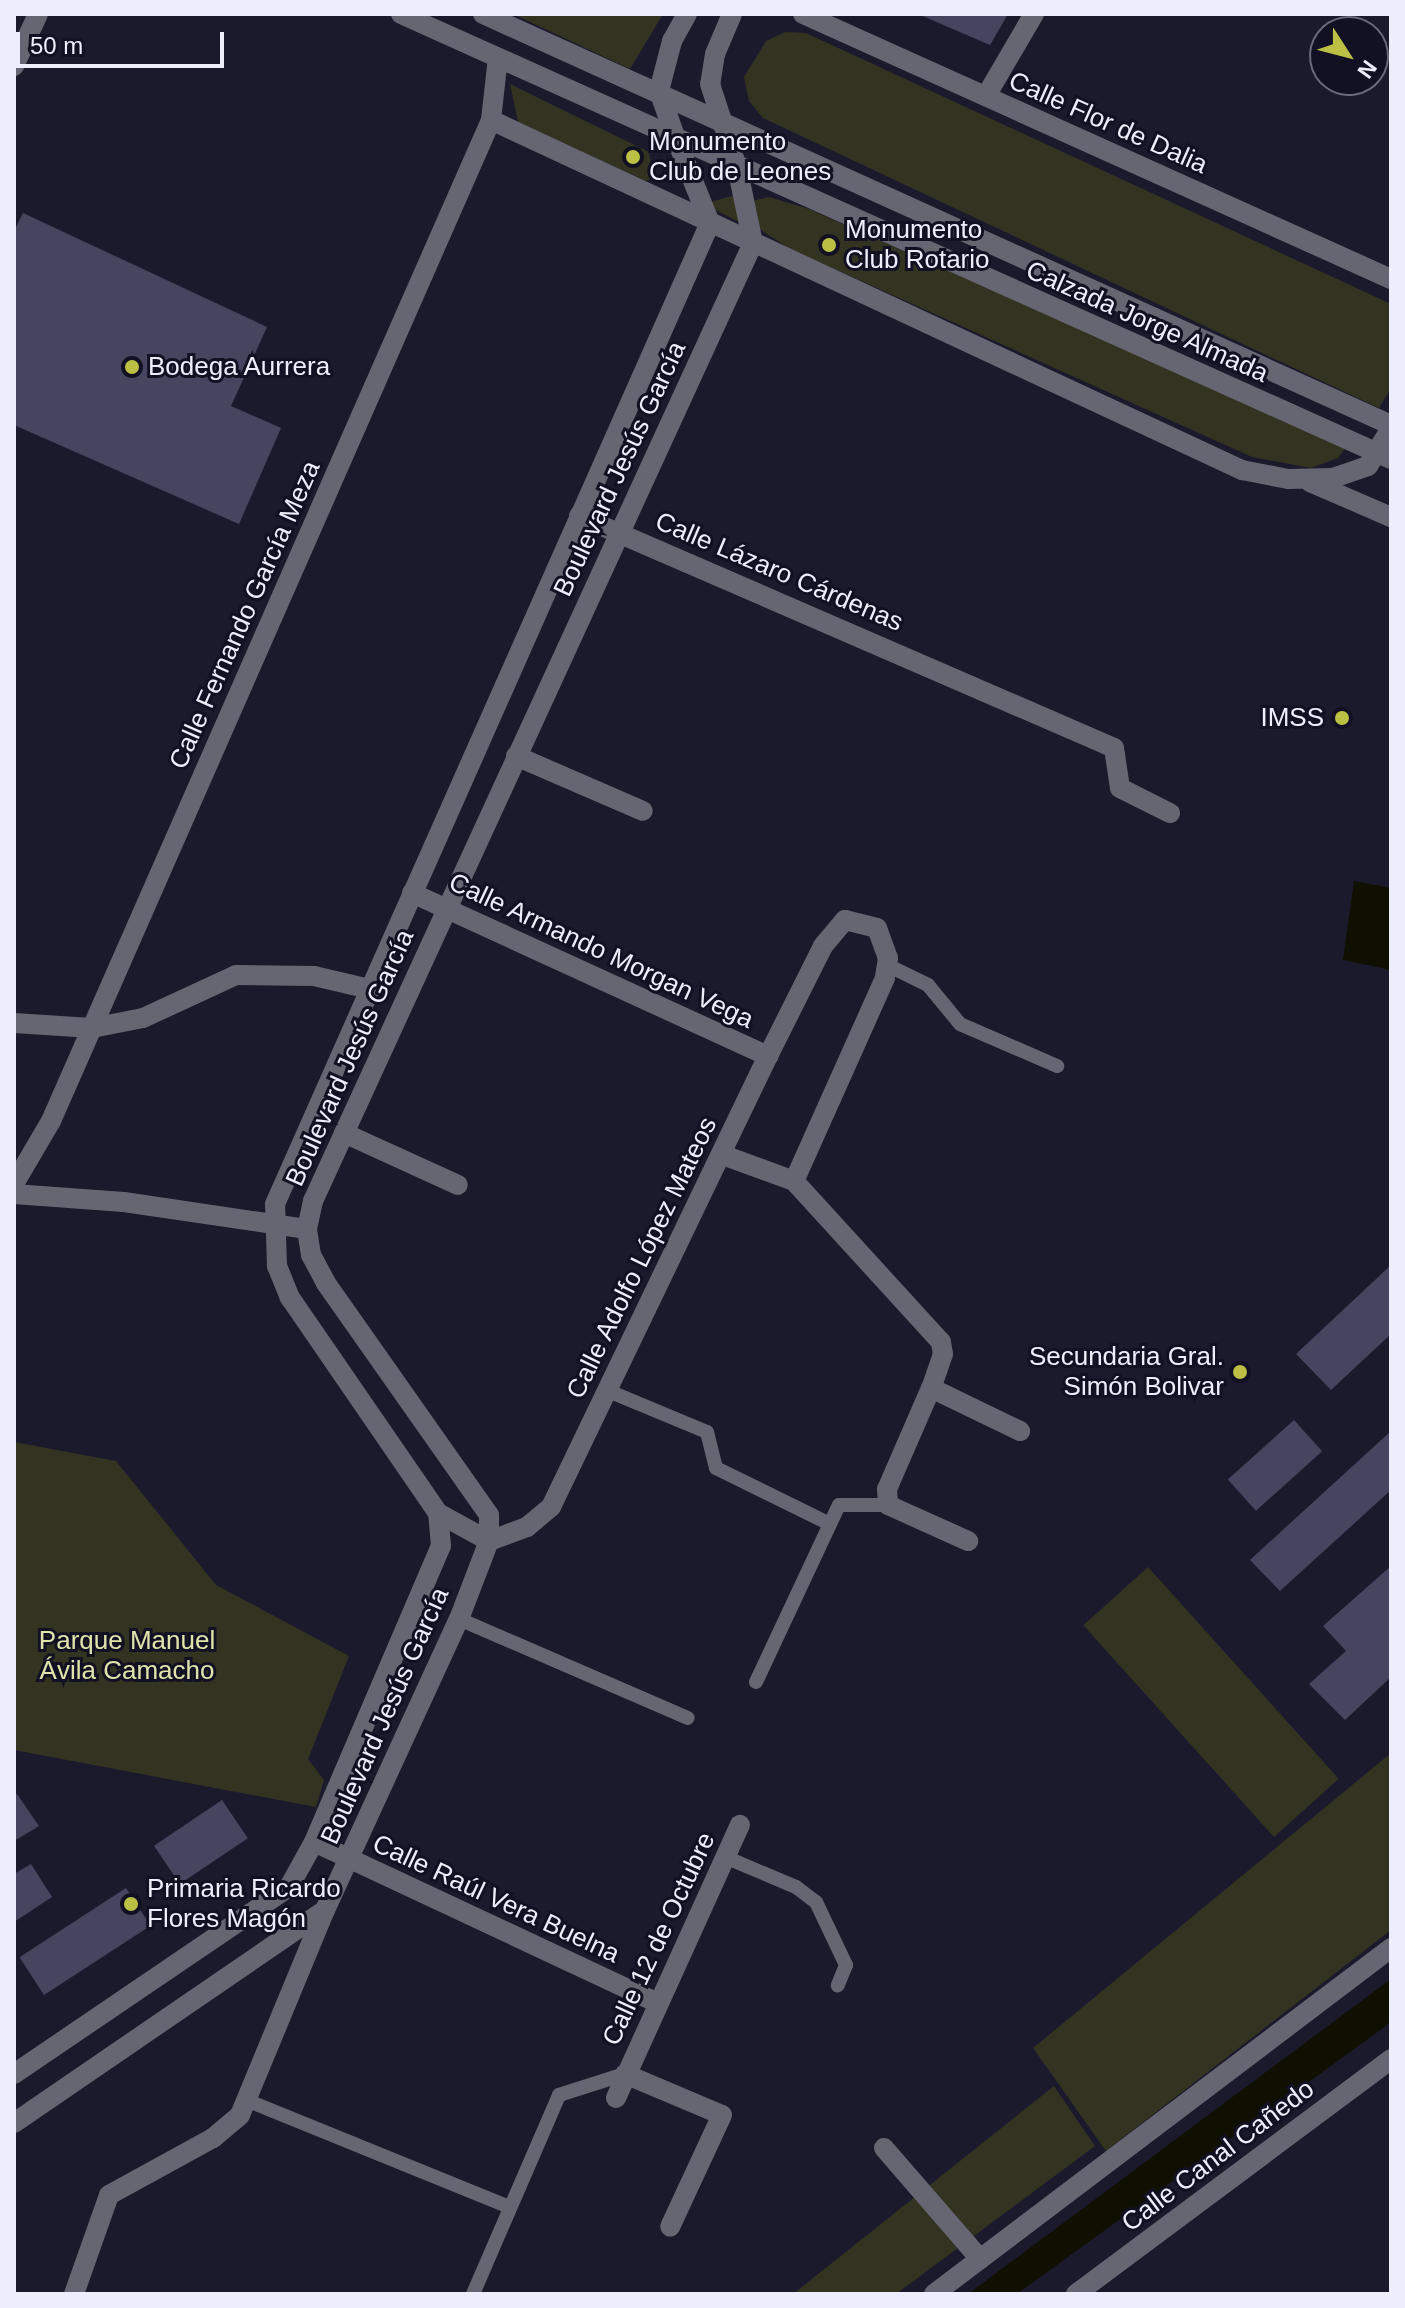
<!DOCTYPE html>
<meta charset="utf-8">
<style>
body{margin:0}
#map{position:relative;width:1405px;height:2308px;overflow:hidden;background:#1b1a2d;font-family:Helvetica,sans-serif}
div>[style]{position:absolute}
.green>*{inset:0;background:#323320;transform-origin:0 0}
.water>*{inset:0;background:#101000}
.building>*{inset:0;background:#45455f;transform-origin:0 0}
.service>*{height:14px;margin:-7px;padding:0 7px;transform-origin:7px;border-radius:7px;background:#666673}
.minor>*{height:20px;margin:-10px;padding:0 10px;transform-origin:10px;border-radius:10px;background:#666673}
.tertiary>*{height:20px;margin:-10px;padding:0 10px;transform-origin:10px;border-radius:10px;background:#666673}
.dots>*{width:22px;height:22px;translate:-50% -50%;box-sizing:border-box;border:4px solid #121123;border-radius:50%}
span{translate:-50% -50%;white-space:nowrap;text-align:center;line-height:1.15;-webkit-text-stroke:6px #121123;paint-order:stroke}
.street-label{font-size:26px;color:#ededfb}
.poi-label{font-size:26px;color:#ededfb}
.left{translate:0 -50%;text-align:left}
.right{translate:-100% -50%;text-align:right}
.park-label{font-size:26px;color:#e0e4ab}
.frame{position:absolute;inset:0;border:16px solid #ededfb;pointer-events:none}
.north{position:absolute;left:1309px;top:16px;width:80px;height:80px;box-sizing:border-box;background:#121123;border:2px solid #6a6979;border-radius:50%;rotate:126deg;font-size:22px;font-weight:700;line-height:32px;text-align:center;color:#ededfb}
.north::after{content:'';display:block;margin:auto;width:28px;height:36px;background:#bbc045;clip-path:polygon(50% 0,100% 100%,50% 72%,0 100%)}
.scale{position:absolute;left:16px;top:32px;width:208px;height:36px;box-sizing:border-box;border:4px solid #ededfb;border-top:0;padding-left:10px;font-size:24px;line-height:28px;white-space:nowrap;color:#ededfb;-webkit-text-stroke:6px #121123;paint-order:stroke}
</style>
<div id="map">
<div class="green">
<i style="clip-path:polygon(513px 14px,663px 14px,630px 69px)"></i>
<i style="clip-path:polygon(785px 32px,806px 33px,1391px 304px,1391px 388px,1379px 408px,763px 118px,749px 101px,744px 77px,766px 41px)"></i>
<i style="clip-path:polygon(510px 84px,649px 152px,653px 177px,646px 181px,518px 122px)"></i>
<i style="clip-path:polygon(735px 195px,741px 223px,704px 204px)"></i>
<i style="clip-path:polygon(769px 197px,809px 209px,1346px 447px,1338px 458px,1311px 468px,1252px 457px,788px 248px,758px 228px,752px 201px)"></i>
<i style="clip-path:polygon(14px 1442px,116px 1461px,216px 1585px,349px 1656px,308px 1759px,324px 1780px,316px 1807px,14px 1750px)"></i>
<i style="left:1148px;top:1567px;width:285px;height:87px;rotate:48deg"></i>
<i style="clip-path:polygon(1391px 1753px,1391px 1930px,1106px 2151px,1033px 2048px)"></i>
<i style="clip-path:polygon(1054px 2086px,1095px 2146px,896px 2294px,793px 2294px)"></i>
</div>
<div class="water">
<i style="clip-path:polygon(1354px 881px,1391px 888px,1391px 970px,1343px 960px)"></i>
<i style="clip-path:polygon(1391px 1979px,1391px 2021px,1383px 2028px,1017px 2294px,968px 2294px)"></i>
</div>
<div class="building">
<i style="clip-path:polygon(918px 14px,1008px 14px,990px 45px)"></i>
<i style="clip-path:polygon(23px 213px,267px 327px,231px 406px,281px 428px,239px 524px,14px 425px,14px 231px)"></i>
<i style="clip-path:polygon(1391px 1265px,1391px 1334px,1331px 1390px,1296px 1354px)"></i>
<i style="left:1294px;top:1420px;width:42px;height:89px;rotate:48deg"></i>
<i style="clip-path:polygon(1391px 1431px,1391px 1490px,1280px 1591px,1250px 1560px)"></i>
<i style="clip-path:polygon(1391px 1566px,1391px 1677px,1345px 1720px,1309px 1684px,1346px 1651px,1323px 1626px)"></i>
<i style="clip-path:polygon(17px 1794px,39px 1826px,14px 1841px,14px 1796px)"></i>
<i style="left:222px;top:1800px;width:46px;height:82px;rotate:56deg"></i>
<i style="clip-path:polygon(31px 1864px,52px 1897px,14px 1922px,14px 1874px)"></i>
<i style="left:126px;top:1888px;width:45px;height:127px;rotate:57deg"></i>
</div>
<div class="service">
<i style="left:887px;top:965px;width:46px;rotate:26deg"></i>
<i style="left:928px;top:985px;width:50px;rotate:50.6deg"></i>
<i style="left:960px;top:1024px;width:106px;rotate:23.4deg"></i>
<i style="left:606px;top:1390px;width:109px;rotate:22.6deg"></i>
<i style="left:707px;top:1432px;width:37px;rotate:76deg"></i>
<i style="left:716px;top:1468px;width:127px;rotate:26.2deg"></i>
<i style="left:459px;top:1619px;width:249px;rotate:23.4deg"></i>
<i style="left:756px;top:1682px;width:195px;rotate:-64.9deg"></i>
<i style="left:839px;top:1505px;width:49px"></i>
<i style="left:725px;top:1857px;width:77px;rotate:22.9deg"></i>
<i style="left:796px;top:1887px;width:25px;rotate:37deg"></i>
<i style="left:816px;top:1902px;width:70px;rotate:64.5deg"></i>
<i style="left:846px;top:1965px;width:22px;rotate:112deg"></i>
<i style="left:246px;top:2100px;width:285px;rotate:22.1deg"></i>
<i style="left:473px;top:2294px;width:217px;rotate:-66.6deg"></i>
<i style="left:559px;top:2095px;width:69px;rotate:-17.7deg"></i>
</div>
<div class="minor">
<i style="left:803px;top:14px;width:645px;rotate:24.26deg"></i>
<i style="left:14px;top:66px;width:57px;rotate:-65.2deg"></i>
<i style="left:986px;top:96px;width:95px;rotate:-59.7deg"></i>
<i style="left:491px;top:120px;width:829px;rotate:24.99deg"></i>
<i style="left:1242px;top:470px;width:47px;rotate:11.1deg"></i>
<i style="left:1288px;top:479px;width:45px;rotate:-1.3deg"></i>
<i style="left:1333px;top:478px;width:37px;rotate:-19deg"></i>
<i style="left:1368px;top:466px;width:44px;rotate:-58.8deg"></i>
<i style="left:1310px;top:482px;width:88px;rotate:23.4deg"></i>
<i style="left:579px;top:516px;width:583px;rotate:23.44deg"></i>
<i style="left:1114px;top:748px;width:40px;rotate:81.5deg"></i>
<i style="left:1120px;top:788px;width:56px;rotate:26.6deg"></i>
<i style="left:516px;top:756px;width:138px;rotate:23.4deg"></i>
<i style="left:412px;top:893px;width:392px;rotate:24.6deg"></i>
<i style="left:14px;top:1023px;width:78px;rotate:3.7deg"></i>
<i style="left:92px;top:1028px;width:52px;rotate:-11.1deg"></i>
<i style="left:143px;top:1018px;width:102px;rotate:-24.8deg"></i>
<i style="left:236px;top:975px;width:78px;rotate:0.7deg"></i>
<i style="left:314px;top:976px;width:57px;rotate:13.1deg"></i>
<i style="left:344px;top:1133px;width:125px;rotate:24.5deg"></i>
<i style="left:723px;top:1155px;width:76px;rotate:20.1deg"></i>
<i style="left:794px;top:1181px;width:218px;rotate:47.6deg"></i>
<i style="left:941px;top:1342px;width:12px;rotate:81deg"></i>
<i style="left:943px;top:1354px;width:36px;rotate:109deg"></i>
<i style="left:931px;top:1388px;width:110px;rotate:113.5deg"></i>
<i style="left:887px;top:1489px;width:16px;rotate:86deg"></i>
<i style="left:888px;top:1505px;width:88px;rotate:24.2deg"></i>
<i style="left:14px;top:1184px;width:73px;rotate:-59.6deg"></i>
<i style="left:51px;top:1121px;width:1093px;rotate:-66.27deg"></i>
<i style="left:491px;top:120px;width:62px;rotate:-83.6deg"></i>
<i style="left:14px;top:1194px;width:110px;rotate:4.2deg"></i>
<i style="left:124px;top:1202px;width:185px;rotate:8.4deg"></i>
<i style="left:931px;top:1388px;width:99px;rotate:25.8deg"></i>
<i style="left:438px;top:1513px;width:58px;rotate:28.8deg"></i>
<i style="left:489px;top:1541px;width:40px;rotate:-20.2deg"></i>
<i style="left:527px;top:1527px;width:31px;rotate:-40deg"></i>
<i style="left:551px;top:1507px;width:500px;rotate:-64.31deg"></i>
<i style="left:768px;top:1056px;width:123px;rotate:-63.4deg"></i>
<i style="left:823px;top:946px;width:34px;rotate:-50deg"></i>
<i style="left:845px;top:920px;width:33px;rotate:14deg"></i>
<i style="left:877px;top:928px;width:32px;rotate:70deg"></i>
<i style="left:888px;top:958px;width:20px;rotate:99deg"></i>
<i style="left:885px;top:978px;width:222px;rotate:114.1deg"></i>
<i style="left:314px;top:1842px;width:379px;rotate:25.1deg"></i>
<i style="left:14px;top:2074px;width:333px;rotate:-34.2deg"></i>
<i style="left:289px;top:1887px;width:51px;rotate:-60.9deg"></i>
<i style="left:314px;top:1842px;width:322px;rotate:-66.8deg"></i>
<i style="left:441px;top:1546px;width:33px;rotate:-95deg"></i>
<i style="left:438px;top:1513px;width:261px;rotate:-124.5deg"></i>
<i style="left:290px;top:1298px;width:35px;rotate:-112deg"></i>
<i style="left:277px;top:1266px;width:62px;rotate:-91.8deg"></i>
<i style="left:275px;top:1204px;width:1073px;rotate:-66.09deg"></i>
<i style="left:710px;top:223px;width:91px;rotate:-112deg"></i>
<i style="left:625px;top:2074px;width:105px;rotate:22.9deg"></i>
<i style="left:722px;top:2115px;width:123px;rotate:114.9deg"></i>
<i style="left:616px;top:2098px;width:300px;rotate:-65.6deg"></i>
<i style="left:14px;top:2123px;width:377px;rotate:-34.4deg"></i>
<i style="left:325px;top:1910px;width:320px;rotate:-65.3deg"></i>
<i style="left:459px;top:1619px;width:84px;rotate:-69deg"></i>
<i style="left:489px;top:1541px;width:26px;rotate:-90deg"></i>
<i style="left:489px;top:1515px;width:284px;rotate:-125.1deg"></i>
<i style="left:326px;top:1283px;width:32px;rotate:-118deg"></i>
<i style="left:311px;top:1255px;width:26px;rotate:-99deg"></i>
<i style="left:307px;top:1229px;width:29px;rotate:-78deg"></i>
<i style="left:313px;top:1201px;width:1054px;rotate:-65.33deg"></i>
<i style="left:753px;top:243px;width:78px;rotate:-101.9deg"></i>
<i style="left:884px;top:2148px;width:147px;rotate:49.1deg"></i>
<i style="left:74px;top:2294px;width:105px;rotate:-70.5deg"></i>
<i style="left:109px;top:2195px;width:119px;rotate:-28.7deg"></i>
<i style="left:213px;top:2138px;width:35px;rotate:-40deg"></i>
<i style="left:240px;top:2115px;width:222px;rotate:-67.5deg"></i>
<i style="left:934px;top:2294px;width:573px;rotate:-37.13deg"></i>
<i style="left:1076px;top:2294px;width:393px;rotate:-36.7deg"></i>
</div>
<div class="tertiary">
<i style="left:401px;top:14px;width:1085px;rotate:24.2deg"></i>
<i style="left:483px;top:14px;width:997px;rotate:24.35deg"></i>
<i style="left:732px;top:14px;width:43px;rotate:113deg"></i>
<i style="left:715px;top:54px;width:30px;rotate:99deg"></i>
<i style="left:710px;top:84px;width:87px;rotate:72deg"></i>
<i style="left:676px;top:139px;width:51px;rotate:-109.5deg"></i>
<i style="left:659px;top:91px;width:52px;rotate:-75.4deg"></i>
<i style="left:672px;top:41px;width:31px;rotate:-61deg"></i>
</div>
<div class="dots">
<i style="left:633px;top:157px;background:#bbc045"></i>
<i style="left:829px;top:245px;background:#bbc045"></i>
<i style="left:132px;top:367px;background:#bbc045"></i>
<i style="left:1342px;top:718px;background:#bbc045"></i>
<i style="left:1240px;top:1372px;background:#bbc045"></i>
<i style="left:131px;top:1904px;background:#bbc045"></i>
</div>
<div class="street-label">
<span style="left:1108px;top:123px;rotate:24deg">Calle Flor de Dalia</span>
<span style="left:1147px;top:322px;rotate:24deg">Calzada Jorge Almada</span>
<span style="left:620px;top:469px;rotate:-65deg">Boulevard Jesús García</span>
<span style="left:779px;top:572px;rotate:23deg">Calle Lázaro Cárdenas</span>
<span style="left:245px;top:615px;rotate:-66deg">Calle Fernando García Meza</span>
<span style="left:601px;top:951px;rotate:25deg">Calle Armando Morgan Vega</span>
<span style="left:350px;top:1058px;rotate:-66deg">Boulevard Jesús García</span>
<span style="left:642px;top:1258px;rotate:-64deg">Calle Adolfo López Mateos</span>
<span style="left:385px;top:1716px;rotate:-66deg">Boulevard Jesús García</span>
<span style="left:496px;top:1899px;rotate:25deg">Calle Raúl Vera Buelna</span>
<span style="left:659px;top:1939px;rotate:-65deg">Calle 12 de Octubre</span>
<span style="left:1218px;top:2156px;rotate:-37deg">Calle Canal Cañedo</span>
</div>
<div class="poi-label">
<span class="left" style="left:649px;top:157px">Monumento<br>Club de Leones</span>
<span class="left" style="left:845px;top:245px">Monumento<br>Club Rotario</span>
<span class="left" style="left:148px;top:367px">Bodega Aurrera</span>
<span class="right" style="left:1324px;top:718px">IMSS</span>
<span class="right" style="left:1224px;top:1372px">Secundaria Gral.<br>Simón Bolivar</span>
<span class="left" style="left:147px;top:1904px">Primaria Ricardo<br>Flores Magón</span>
</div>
<div class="park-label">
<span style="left:127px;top:1656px">Parque Manuel<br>Ávila Camacho</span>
</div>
<div class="frame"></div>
<div class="north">N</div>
<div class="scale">50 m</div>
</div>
